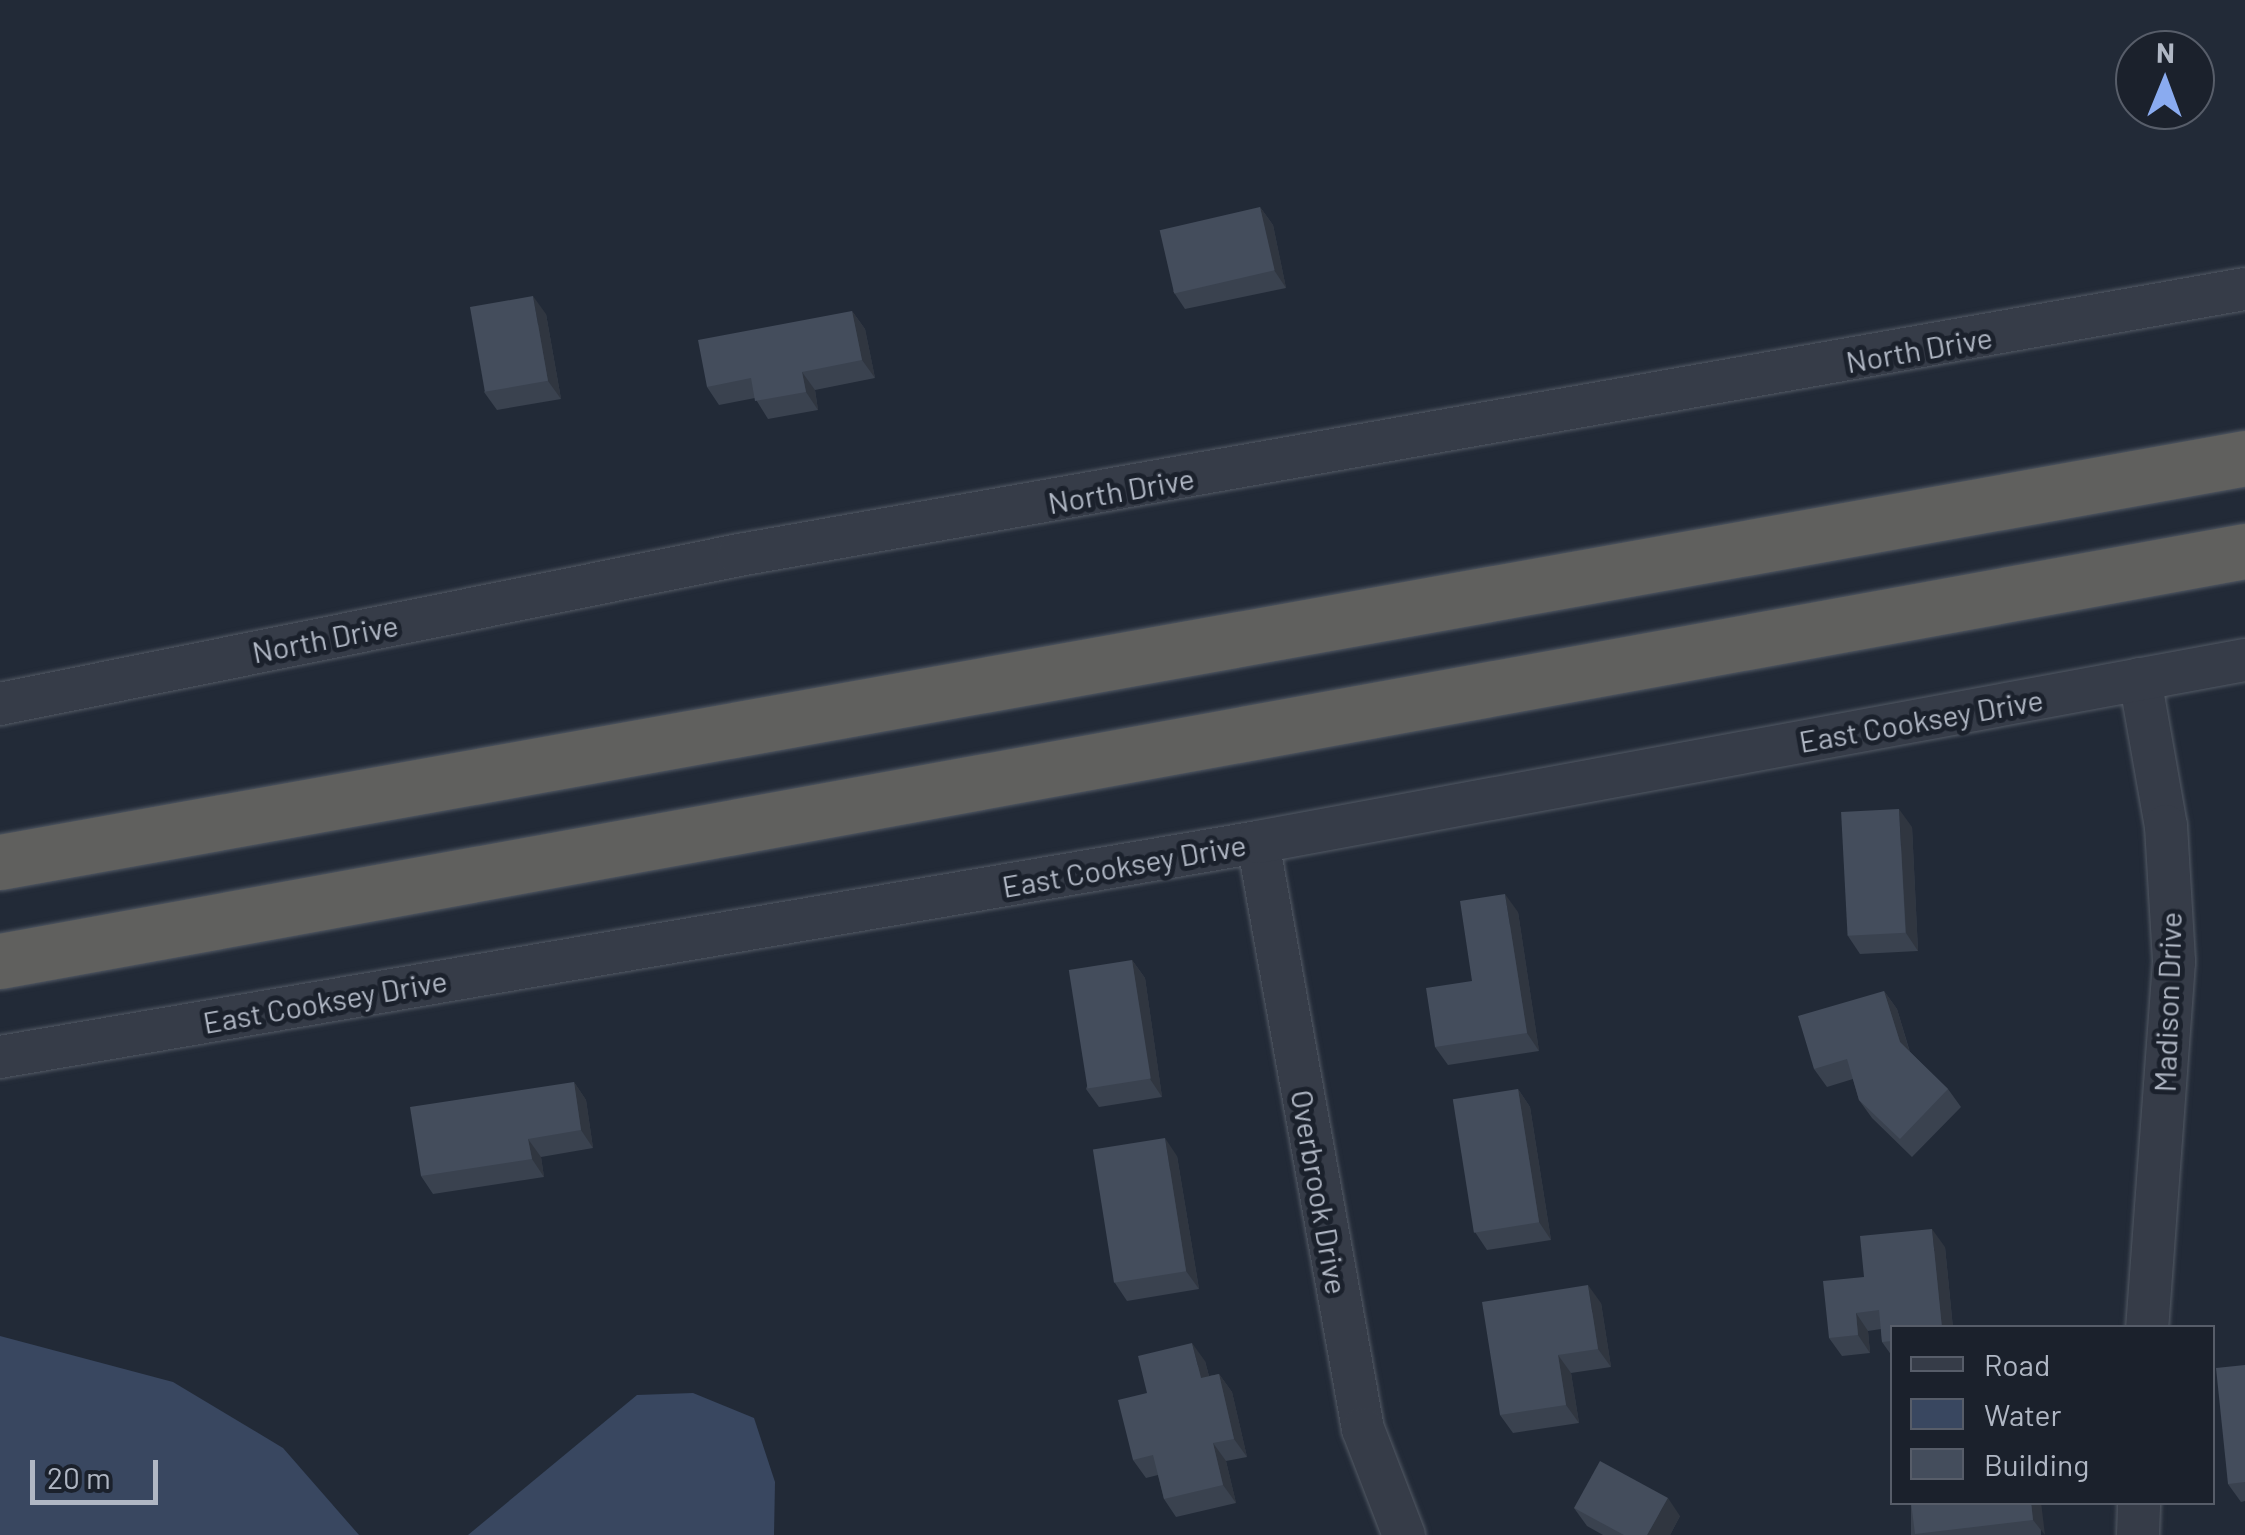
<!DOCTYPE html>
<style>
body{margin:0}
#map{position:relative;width:2245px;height:1535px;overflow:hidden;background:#222a37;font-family:Barlow,sans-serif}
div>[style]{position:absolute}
.water>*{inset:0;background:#394760}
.roads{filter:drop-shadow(0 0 2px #535a65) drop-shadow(0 0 2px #535a65)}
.minor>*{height:42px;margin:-21px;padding:0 21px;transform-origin:21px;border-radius:21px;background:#363c48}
.trunk>*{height:55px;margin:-27.5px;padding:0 27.5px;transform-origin:27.5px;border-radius:27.5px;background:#60605e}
.wall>*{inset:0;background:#3a424f;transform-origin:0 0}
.shaded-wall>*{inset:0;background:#303640}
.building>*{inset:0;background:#444d5c;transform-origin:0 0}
span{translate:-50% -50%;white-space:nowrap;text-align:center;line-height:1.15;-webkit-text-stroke:10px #1b212c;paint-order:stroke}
.street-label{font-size:30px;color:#b0b7c4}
.legend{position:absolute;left:1890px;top:1325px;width:325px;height:180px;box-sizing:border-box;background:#1b212c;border:2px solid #575d69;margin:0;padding:12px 18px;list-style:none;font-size:30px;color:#b0b7c4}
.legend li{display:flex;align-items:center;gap:20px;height:50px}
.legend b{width:50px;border:2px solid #575d69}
.north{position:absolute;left:2115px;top:30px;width:100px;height:100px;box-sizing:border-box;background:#1b212c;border:2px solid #575d69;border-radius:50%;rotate:1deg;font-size:28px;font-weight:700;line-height:40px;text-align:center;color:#b0b7c4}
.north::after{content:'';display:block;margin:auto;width:35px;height:45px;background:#8aabf0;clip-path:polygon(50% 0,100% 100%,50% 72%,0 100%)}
.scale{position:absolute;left:30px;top:1460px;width:128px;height:45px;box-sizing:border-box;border:5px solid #b0b7c4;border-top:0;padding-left:12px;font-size:30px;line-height:35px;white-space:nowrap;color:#b0b7c4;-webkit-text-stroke:8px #1b212c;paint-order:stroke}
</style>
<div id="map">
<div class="water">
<i style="clip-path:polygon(0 1336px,173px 1382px,283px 1448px,359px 1535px,0 1535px)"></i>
<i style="clip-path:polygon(693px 1393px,754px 1418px,775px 1482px,774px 1535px,468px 1535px,637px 1395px)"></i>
</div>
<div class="roads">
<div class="minor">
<i style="left:2140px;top:679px;width:149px;rotate:80deg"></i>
<i style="left:2166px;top:826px;width:136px;rotate:86.6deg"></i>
<i style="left:2174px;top:962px;width:367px;rotate:94.2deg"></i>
<i style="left:0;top:704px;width:754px;rotate:-11.4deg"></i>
<i style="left:739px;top:555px;width:1529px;rotate:-10.02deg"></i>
<i style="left:1258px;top:842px;width:596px;rotate:79.86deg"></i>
<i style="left:1363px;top:1429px;width:114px;rotate:68.9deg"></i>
<i style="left:0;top:1057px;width:1276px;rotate:-9.7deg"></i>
<i style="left:1258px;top:842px;width:1004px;rotate:-10.45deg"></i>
<i style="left:2138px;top:1535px;width:33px;rotate:-88deg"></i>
</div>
<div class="trunk">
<i style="left:0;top:862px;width:2281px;rotate:-10.2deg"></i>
<i style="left:0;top:961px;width:2282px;rotate:-10.35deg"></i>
</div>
</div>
<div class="wall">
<i style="clip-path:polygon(1260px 207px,1273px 225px,1286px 288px,1185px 309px,1173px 291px)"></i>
<i style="clip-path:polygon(852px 311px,865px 329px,875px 378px,815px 390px,818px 410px,768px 419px,755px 398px,719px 405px,707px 387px)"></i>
<i style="clip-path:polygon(546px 314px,561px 399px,497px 410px,484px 392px)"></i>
<i style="clip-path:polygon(1912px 827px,1918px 951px,1860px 954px,1848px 936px)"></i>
<i style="clip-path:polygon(1518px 912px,1539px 1051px,1448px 1065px,1435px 1047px,1472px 981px)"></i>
<i style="clip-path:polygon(1132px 960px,1145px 978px,1162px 1097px,1099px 1107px,1086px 1089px)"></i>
<i style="clip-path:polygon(1884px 991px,1897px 1009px,1910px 1052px,1948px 1089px,1961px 1107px,1912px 1157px,1872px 1118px,1859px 1100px,1853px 1079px,1827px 1087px,1814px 1069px)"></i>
<i style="clip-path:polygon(574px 1082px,586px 1100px,593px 1148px,541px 1157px,544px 1177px,433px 1194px,421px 1176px)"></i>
<i style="clip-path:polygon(1518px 1089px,1530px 1107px,1551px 1240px,1487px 1250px,1475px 1232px)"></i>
<i style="clip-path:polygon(1177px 1156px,1199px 1289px,1127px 1301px,1115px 1283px)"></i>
<i style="clip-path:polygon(1945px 1247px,1953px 1328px,1892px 1328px,1892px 1356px,1882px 1342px,1881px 1329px,1868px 1331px,1870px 1353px,1842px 1356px,1829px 1338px,1864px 1277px)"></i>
<i style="clip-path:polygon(1601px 1303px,1611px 1367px,1571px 1373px,1579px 1423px,1513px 1433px,1500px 1415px)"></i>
<i style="clip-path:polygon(1205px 1361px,1209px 1376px,1219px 1374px,1232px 1392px,1247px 1457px,1226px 1461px,1236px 1503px,1176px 1517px,1164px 1499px,1158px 1475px,1146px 1478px,1133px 1460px,1147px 1393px)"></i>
<i style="clip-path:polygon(2245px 1365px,2245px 1501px,2241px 1502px,2228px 1484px)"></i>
<i style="left:1911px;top:1502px;width:130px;height:33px"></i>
<i style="clip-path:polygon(1574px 1508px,1680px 1516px,1670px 1535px,1603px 1535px,1587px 1526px)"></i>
</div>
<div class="shaded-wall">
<i style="clip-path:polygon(1260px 207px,1273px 225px,1286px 288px,1274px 270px)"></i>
<i style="clip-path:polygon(533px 296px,546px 314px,561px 399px,548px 381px)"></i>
<i style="clip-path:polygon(852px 311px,865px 329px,875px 378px,862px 360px)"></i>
<i style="clip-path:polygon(802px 372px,815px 390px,818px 410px,806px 392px)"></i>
<i style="clip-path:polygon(1899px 809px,1912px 827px,1918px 951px,1906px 933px)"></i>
<i style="clip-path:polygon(1505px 894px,1518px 912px,1539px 1051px,1527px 1033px)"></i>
<i style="clip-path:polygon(1132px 960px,1145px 978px,1162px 1097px,1150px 1079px)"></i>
<i style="clip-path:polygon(1884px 991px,1897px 1009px,1912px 1060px,1900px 1042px)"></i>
<i style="clip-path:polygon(574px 1082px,586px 1100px,593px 1148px,581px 1130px)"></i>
<i style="clip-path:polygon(1518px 1089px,1530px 1107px,1551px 1240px,1539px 1222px)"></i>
<i style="clip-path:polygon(1165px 1138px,1177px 1156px,1199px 1289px,1186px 1271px)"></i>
<i style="clip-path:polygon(528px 1139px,541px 1157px,544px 1177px,532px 1159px)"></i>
<i style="clip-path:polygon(1932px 1229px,1945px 1247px,1953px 1328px,1942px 1328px)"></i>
<i style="clip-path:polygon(1588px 1285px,1601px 1303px,1611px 1367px,1598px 1349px)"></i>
<i style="clip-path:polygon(1856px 1313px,1868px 1331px,1870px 1353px,1858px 1335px)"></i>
<i style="clip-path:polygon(1192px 1343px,1205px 1361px,1214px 1396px,1201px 1378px)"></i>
<i style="clip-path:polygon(1558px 1355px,1571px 1373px,1579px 1423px,1566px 1405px)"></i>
<i style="clip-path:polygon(1219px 1374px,1232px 1392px,1247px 1457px,1234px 1439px)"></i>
<i style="clip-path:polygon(1213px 1443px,1226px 1461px,1236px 1503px,1223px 1485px)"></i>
<i style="clip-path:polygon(1668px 1498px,1680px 1516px,1670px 1535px,1647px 1535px)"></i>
<i style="clip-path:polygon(2031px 1502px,2041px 1502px,2045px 1535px,2033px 1520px)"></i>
</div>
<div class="building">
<i style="left:1260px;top:207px;width:65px;height:103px;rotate:77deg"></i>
<i style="left:533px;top:296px;width:86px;height:64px;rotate:80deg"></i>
<i style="clip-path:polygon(852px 311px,862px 360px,802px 372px,806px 392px,755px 401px,751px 378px,707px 387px,698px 340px)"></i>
<i style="left:1899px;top:809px;width:124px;height:58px;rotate:87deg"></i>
<i style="clip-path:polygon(1505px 894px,1527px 1033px,1435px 1047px,1426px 988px,1472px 981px,1460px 901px)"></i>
<i style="left:1132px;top:960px;width:120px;height:64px;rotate:81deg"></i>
<i style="clip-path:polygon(1884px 991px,1900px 1042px,1948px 1089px,1900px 1139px,1859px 1100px,1847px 1059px,1814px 1069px,1798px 1016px)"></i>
<i style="clip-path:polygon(574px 1082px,581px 1130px,528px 1139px,532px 1159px,421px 1176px,410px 1107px)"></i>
<i style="left:1518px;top:1089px;width:135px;height:66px;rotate:81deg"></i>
<i style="left:1165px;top:1138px;width:135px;height:73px;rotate:81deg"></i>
<i style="clip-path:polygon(1932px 1229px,1942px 1328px,1892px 1328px,1892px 1341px,1882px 1342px,1879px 1310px,1856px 1313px,1858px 1335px,1829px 1338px,1823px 1281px,1864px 1277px,1860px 1236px)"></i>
<i style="clip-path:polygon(1588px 1285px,1598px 1349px,1558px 1355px,1566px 1405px,1500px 1415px,1482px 1302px)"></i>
<i style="clip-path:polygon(1192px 1343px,1201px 1378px,1219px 1374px,1234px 1439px,1213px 1443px,1223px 1485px,1164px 1499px,1153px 1455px,1133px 1460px,1118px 1400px,1147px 1393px,1138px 1356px)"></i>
<i style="clip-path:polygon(2245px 1365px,2245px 1482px,2228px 1484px,2216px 1368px)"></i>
<i style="clip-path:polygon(1600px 1461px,1668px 1498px,1647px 1535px,1624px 1535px,1574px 1508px)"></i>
<i style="clip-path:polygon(1911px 1502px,2031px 1502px,2033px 1520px,1915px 1534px)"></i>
</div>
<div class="street-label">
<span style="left:1919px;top:349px;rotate:-10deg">North Drive</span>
<span style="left:1121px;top:490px;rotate:-10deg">North Drive</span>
<span style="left:325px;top:638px;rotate:-11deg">North Drive</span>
<span style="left:1921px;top:720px;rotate:-10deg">East Cooksey Drive</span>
<span style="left:1124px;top:865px;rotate:-10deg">East Cooksey Drive</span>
<span style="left:325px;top:1001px;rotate:-10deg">East Cooksey Drive</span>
<span style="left:2167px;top:1002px;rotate:-88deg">Madison Drive</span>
<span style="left:1320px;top:1192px;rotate:80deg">Overbrook Drive</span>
</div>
<ul class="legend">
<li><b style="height:12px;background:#363c48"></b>Road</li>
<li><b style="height:28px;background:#394760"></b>Water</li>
<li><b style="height:28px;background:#444d5c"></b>Building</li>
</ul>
<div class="north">N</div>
<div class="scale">20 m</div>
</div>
